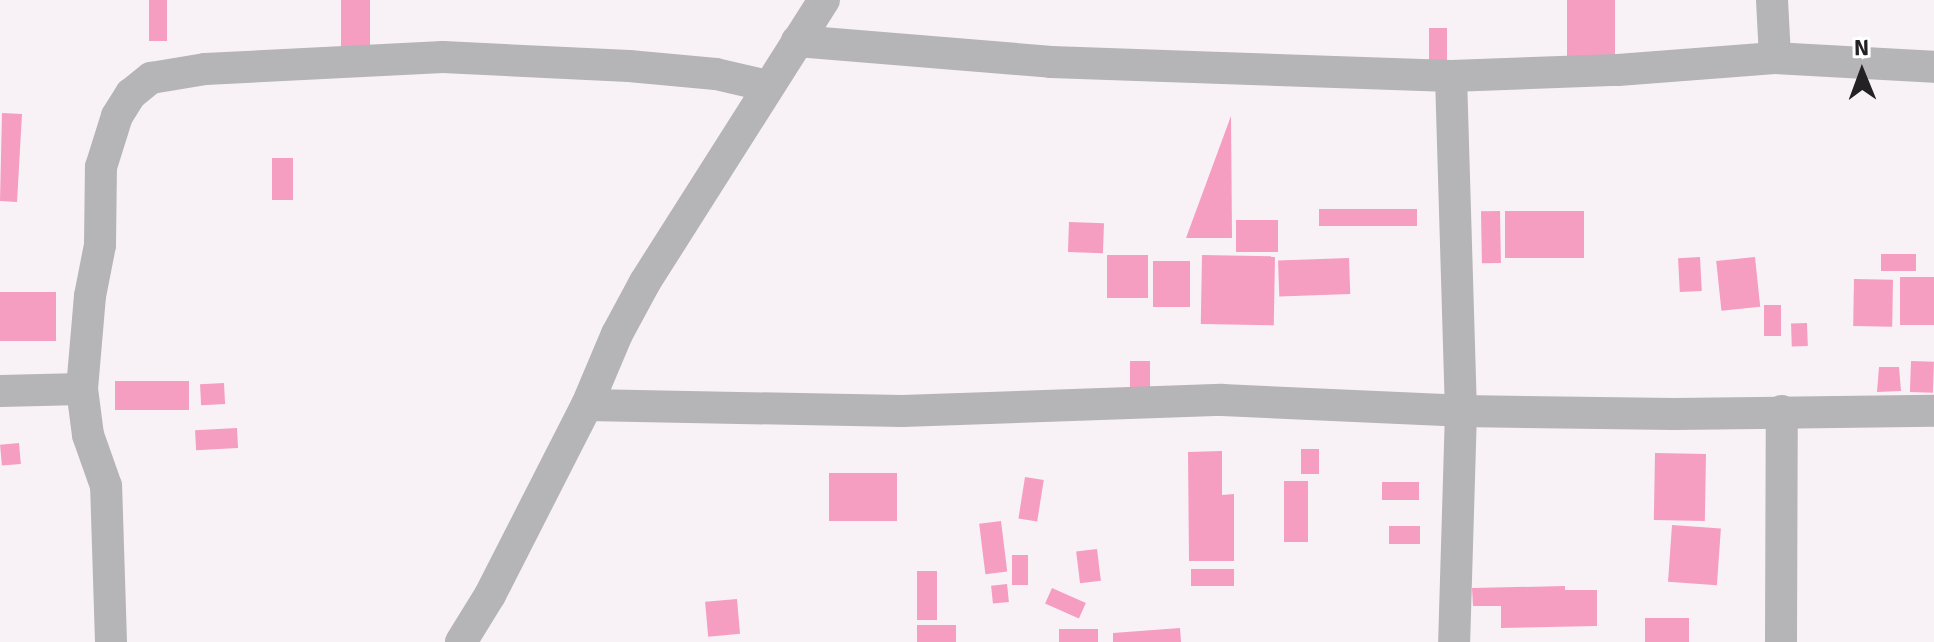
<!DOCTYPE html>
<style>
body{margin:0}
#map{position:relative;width:1934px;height:642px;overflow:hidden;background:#f8f2f7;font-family:Signika,sans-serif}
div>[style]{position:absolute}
.building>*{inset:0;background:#f69dc2;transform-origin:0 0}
.minor>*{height:32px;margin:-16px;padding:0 16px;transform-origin:16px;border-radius:16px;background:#b5b4b6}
span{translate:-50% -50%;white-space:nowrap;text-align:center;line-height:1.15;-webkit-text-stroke:7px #fff;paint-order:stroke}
.north{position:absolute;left:1822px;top:32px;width:80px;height:80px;-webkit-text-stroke:6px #fff;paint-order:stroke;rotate:359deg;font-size:22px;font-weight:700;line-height:32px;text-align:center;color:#232123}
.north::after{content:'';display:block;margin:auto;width:28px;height:36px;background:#232123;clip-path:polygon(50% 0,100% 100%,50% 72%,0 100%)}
</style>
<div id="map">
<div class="building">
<i style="left:149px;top:0;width:18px;height:41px"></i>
<i style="left:341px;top:0;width:29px;height:48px"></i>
<i style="left:1567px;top:0;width:48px;height:63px"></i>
<i style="left:1429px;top:28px;width:18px;height:32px"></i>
<i style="clip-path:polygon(2px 113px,22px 114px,17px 202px,0 201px)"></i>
<i style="clip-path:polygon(1231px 116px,1232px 238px,1186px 238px)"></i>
<i style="left:272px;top:158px;width:21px;height:42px"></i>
<i style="left:1417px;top:209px;width:17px;height:98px;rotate:90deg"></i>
<i style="left:1500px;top:211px;width:52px;height:19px;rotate:89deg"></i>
<i style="left:1505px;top:211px;width:79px;height:47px"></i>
<i style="left:1236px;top:220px;width:42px;height:32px"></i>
<i style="left:1069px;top:222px;width:35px;height:30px;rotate:2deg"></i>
<i style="left:1916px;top:254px;width:17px;height:35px;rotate:90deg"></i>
<i style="left:1107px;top:255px;width:41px;height:43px"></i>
<i style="left:1202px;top:255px;width:73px;height:69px;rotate:1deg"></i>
<i style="left:1700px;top:257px;width:34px;height:22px;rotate:87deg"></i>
<i style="left:1755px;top:257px;width:50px;height:39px;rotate:84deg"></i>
<i style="left:1349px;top:258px;width:36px;height:71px;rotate:88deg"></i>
<i style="left:1190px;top:261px;width:46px;height:37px;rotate:90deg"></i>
<i style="left:1900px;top:277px;width:34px;height:48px"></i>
<i style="left:1854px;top:279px;width:39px;height:47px;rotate:1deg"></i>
<i style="left:0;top:292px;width:56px;height:49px"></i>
<i style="left:1764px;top:305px;width:17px;height:31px"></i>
<i style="left:1807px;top:323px;width:23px;height:16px;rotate:88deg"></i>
<i style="left:1130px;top:361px;width:20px;height:28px"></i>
<i style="left:1911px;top:361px;width:23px;height:31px;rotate:2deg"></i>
<i style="clip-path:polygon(1879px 367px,1899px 367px,1901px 391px,1877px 392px)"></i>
<i style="left:189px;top:381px;width:29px;height:74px;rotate:90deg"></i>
<i style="left:224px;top:383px;width:21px;height:24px;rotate:87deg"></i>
<i style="left:237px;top:428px;width:20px;height:42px;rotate:87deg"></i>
<i style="left:19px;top:443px;width:21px;height:19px;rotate:85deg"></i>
<i style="left:1319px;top:449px;width:25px;height:18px;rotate:90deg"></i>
<i style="clip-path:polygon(1222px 451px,1222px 495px,1234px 494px,1234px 561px,1189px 561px,1188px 452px)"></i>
<i style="left:1655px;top:453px;width:51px;height:67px;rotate:1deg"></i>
<i style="left:829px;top:473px;width:68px;height:48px"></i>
<i style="left:1025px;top:477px;width:19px;height:42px;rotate:9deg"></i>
<i style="left:1284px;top:481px;width:24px;height:61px"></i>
<i style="left:1382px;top:482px;width:37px;height:18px"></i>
<i style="left:1001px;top:521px;width:51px;height:22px;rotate:83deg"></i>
<i style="left:1672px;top:525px;width:49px;height:57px;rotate:4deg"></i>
<i style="left:1389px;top:526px;width:31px;height:18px"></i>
<i style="left:1097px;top:549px;width:32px;height:21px;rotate:83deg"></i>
<i style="left:1012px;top:555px;width:16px;height:30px"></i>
<i style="left:1191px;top:569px;width:43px;height:17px"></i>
<i style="left:917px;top:571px;width:20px;height:49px"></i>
<i style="left:1007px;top:584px;width:18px;height:16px;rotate:84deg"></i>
<i style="clip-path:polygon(1565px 586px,1565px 590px,1597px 590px,1597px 626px,1501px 628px,1501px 606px,1473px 606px,1472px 588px)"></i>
<i style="left:1052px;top:588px;width:37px;height:17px;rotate:24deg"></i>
<i style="left:737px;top:599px;width:35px;height:32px;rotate:85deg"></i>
<i style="left:1689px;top:618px;width:24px;height:44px;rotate:90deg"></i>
<i style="left:917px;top:625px;width:39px;height:17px"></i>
<i style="clip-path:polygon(1180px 628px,1181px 642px,1113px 642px,1113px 633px)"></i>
<i style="left:1059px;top:629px;width:39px;height:13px"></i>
</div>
<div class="minor">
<i style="left:1772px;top:0;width:58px;rotate:87deg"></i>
<i style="left:797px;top:41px;width:255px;rotate:4.7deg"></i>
<i style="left:1051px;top:62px;width:400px;rotate:2deg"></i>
<i style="left:1451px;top:76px;width:167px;rotate:-2.1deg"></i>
<i style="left:1618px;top:70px;width:157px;rotate:-4.4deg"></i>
<i style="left:1775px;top:58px;width:159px;rotate:3.2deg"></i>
<i style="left:1451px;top:76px;width:335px;rotate:88.3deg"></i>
<i style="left:1461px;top:411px;width:231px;rotate:91.7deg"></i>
<i style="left:0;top:391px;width:82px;rotate:-1.4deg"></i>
<i style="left:587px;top:405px;width:315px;rotate:1.1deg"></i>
<i style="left:902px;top:411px;width:320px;rotate:-2deg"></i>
<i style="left:1222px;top:400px;width:239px;rotate:2.6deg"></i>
<i style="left:1461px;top:411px;width:213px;rotate:0.8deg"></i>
<i style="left:1674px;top:414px;width:260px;rotate:-0.7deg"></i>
<i style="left:111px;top:642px;width:156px;rotate:-91.8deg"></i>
<i style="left:106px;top:486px;width:54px;rotate:-109.4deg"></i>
<i style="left:88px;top:435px;width:46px;rotate:-97.4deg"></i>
<i style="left:82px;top:389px;width:93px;rotate:-85.1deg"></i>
<i style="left:90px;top:296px;width:52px;rotate:-78.9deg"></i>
<i style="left:100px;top:245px;width:78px;rotate:-89.3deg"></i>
<i style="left:101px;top:167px;width:53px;rotate:-72.6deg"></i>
<i style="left:117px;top:116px;width:26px;rotate:-58deg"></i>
<i style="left:131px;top:94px;width:26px;rotate:-39deg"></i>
<i style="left:151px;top:78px;width:55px;rotate:-9.5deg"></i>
<i style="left:205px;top:69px;width:238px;rotate:-2.9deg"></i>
<i style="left:443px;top:57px;width:186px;rotate:2.8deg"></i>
<i style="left:629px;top:66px;width:87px;rotate:5.3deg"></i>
<i style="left:716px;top:74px;width:53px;rotate:13deg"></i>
<i style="left:461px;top:642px;width:55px;rotate:-58.3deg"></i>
<i style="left:490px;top:595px;width:213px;rotate:-63deg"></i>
<i style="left:587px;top:405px;width:77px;rotate:-67.1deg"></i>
<i style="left:617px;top:334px;width:59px;rotate:-61.7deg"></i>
<i style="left:645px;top:282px;width:334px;rotate:-57.6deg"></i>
<i style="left:1781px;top:642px;width:231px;rotate:-89.8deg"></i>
</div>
<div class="north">N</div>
</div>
